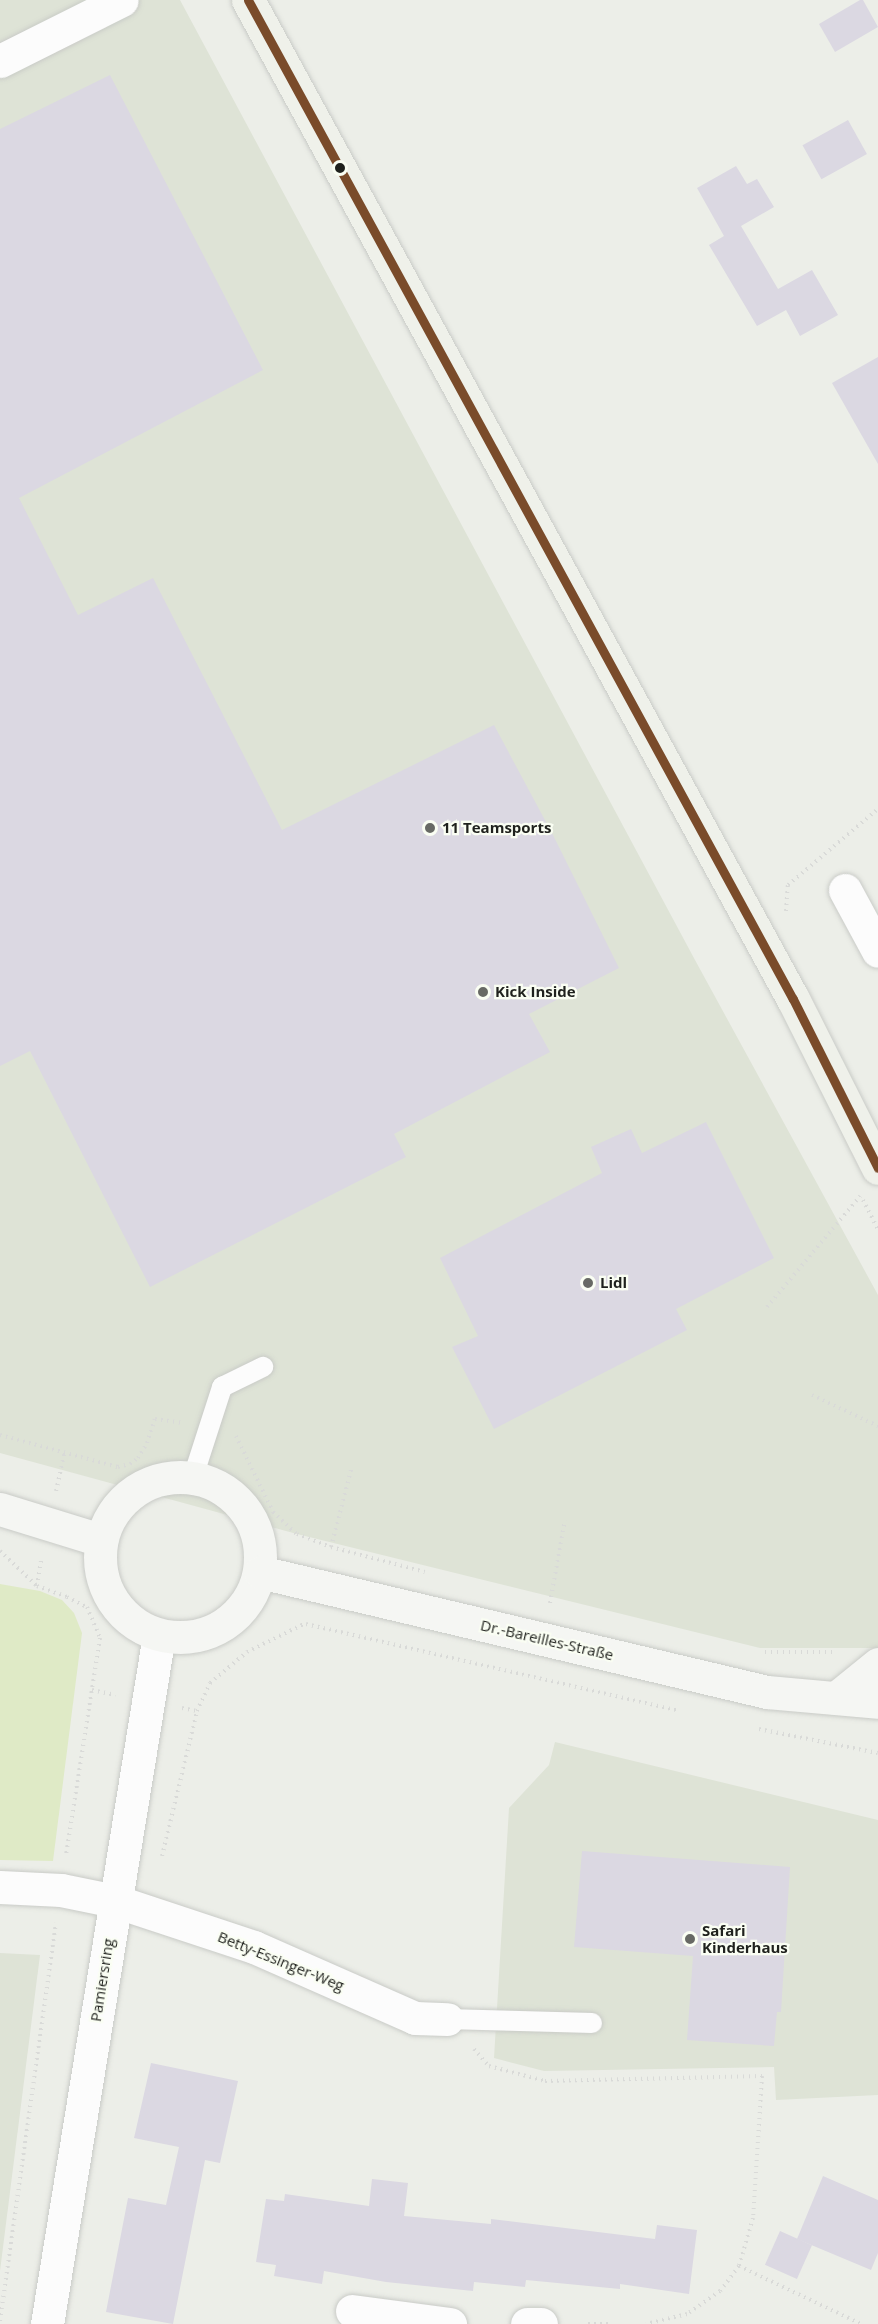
<!DOCTYPE html>
<meta charset="utf-8">
<style>
body{margin:0}
#map{position:relative;width:878px;height:2324px;overflow:hidden;background:#eceee8;font-family:"Open Sans",sans-serif}
div>[style]{position:absolute}
.built>*{inset:0;background:#dee3d6}
.green>*{inset:0;background:#dfeac6}
.building>*{inset:0;background:#dbd8e2;transform-origin:0 0}
.path>*{height:4px;margin-top:-2px;transform-origin:0;background:repeating-linear-gradient(90deg,#d9dad8 0 1.5px,transparent 0 6px)}
.roads{filter:drop-shadow(0 0 2px #c9cbc7) drop-shadow(0 0 2px #c9cbc7)}
.lane>*{height:20px;margin:-10px;padding:0 10px;transform-origin:10px;border-radius:10px;background:#fcfcfc}
.street>*{height:33px;margin:-16.5px;padding:0 16.5px;transform-origin:16.5px;border-radius:16.5px;background:#fcfcfc}
.secondary>*{height:33px;margin:-16.5px;padding:0 16.5px;transform-origin:16.5px;border-radius:16.5px;background:#f5f6f3}
.secondary>.ring{margin:-16.5px;padding:0;box-sizing:content-box;background:none;border:33px solid #f5f6f3;border-radius:50%}
.primary>*{height:33px;margin:-16.5px;padding:0 16.5px;transform-origin:16.5px;border-radius:16.5px;background:#eff1ea}
.bus-1>*{height:9px;margin:-4.5px;padding:0 4.5px;transform-origin:4.5px;border-radius:4.5px;background:#7a4b2a}
.dots>*{width:16px;height:16px;translate:-50% -50%;box-sizing:border-box;border:3px solid #fafef3;border-radius:50%}
span{translate:-50% -50%;white-space:nowrap;text-align:center;line-height:1.15;-webkit-text-stroke:4.5px #fafef3;paint-order:stroke}
.poi-label{font-size:15px;color:#1f211d;font-weight:700}
.left{translate:0 -50%;text-align:left}
.street-label{font-size:15px;color:#1f211d}
</style>
<div id="map">
<div class="built">
<i style="clip-path:polygon(0 0,180px 0,695px 960px,878px 1295px,878px 1648px,760px 1648px,297px 1534px,0 1453px)"></i>
<i style="clip-path:polygon(555px 1742px,878px 1820px,878px 2095px,776px 2100px,774px 2067px,544px 2071px,494px 2058px,509px 1808px,549px 1765px)"></i>
<i style="clip-path:polygon(0 1953px,40px 1955px,0 2271px)"></i>
</div>
<div class="green">
<i style="clip-path:polygon(0 1584px,40px 1591px,62px 1600px,74px 1613px,82px 1633px,53px 1861px,0 1860px)"></i>
</div>
<div class="building">
<i style="clip-path:polygon(860px 0,863px 0,878px 27px,835px 52px,819px 24px)"></i>
<i style="clip-path:polygon(110px 75px,263px 370px,19px 498px,78px 615px,153px 578px,282px 830px,494px 725px,554px 837px,619px 968px,529px 1014px,550px 1052px,394px 1134px,406px 1157px,150px 1287px,30px 1051px,0 1066px,0 129px)"></i>
<i style="left:848px;top:120px;width:39px;height:52px;rotate:61deg"></i>
<i style="clip-path:polygon(736px 166px,747px 184px,757px 179px,774px 207px,741px 226px,778px 289px,812px 270px,838px 315px,800px 336px,786px 310px,757px 326px,709px 245px,724px 236px,697px 188px)"></i>
<i style="clip-path:polygon(878px 357px,878px 464px,832px 383px)"></i>
<i style="clip-path:polygon(706px 1122px,774px 1258px,676px 1309px,687px 1330px,494px 1429px,452px 1347px,478px 1336px,440px 1258px,602px 1173px,591px 1147px,631px 1129px,642px 1153px)"></i>
<i style="clip-path:polygon(582px 1851px,790px 1867px,781px 2012px,777px 2012px,774px 2046px,687px 2040px,693px 1956px,574px 1947px)"></i>
<i style="clip-path:polygon(151px 2063px,238px 2081px,220px 2163px,205px 2160px,173px 2324px,106px 2312px,128px 2198px,166px 2205px,179px 2147px,134px 2138px)"></i>
<i style="clip-path:polygon(823px 2176px,878px 2200px,878px 2253px,871px 2270px,797px 2239px)"></i>
<i style="clip-path:polygon(372px 2179px,408px 2183px,404px 2216px,491px 2224px,491px 2219px,655px 2239px,657px 2225px,697px 2230px,689px 2294px,620px 2284px,620px 2289px,526px 2280px,525px 2287px,474px 2282px,473px 2291px,386px 2282px,324px 2271px,322px 2284px,274px 2276px,276px 2265px,256px 2262px,266px 2199px,284px 2201px,285px 2194px,369px 2206px)"></i>
<i style="left:780px;top:2231px;width:35px;height:37px;rotate:24deg"></i>
</div>
<div class="path">
<i style="left:786px;top:911px;width:26px;rotate:-86deg"></i>
<i style="left:788px;top:885px;width:118px;rotate:-40.2deg"></i>
<i style="left:863px;top:1200px;width:34px;rotate:63deg"></i>
<i style="left:767px;top:1307px;width:145px;rotate:-50deg"></i>
<i style="left:812px;top:1395px;width:73px;rotate:25.2deg"></i>
<i style="left:0;top:1435px;width:122px;rotate:15.2deg"></i>
<i style="left:118px;top:1467px;width:12px;rotate:-14deg"></i>
<i style="left:130px;top:1464px;width:10px;rotate:-37deg"></i>
<i style="left:138px;top:1458px;width:17px;rotate:-59deg"></i>
<i style="left:147px;top:1443px;width:25px;rotate:-72deg"></i>
<i style="left:155px;top:1419px;width:27px;rotate:8deg"></i>
<i style="left:236px;top:1436px;width:85px;rotate:64deg"></i>
<i style="left:273px;top:1512px;width:33px;rotate:43deg"></i>
<i style="left:297px;top:1534px;width:36px;rotate:21deg"></i>
<i style="left:331px;top:1547px;width:97px;rotate:14.9deg"></i>
<i style="left:56px;top:1491px;width:41px;rotate:-77.3deg"></i>
<i style="left:331px;top:1547px;width:80px;rotate:-75.4deg"></i>
<i style="left:0;top:1551px;width:51px;rotate:43.4deg"></i>
<i style="left:37px;top:1586px;width:32px;rotate:20deg"></i>
<i style="left:67px;top:1597px;width:22px;rotate:27deg"></i>
<i style="left:87px;top:1607px;width:34px;rotate:67deg"></i>
<i style="left:100px;top:1638px;width:221px;rotate:98.9deg"></i>
<i style="left:37px;top:1586px;width:26px;rotate:-81deg"></i>
<i style="left:550px;top:1603px;width:84px;rotate:-79.8deg"></i>
<i style="left:306px;top:1624px;width:380px;rotate:13.1deg"></i>
<i style="left:765px;top:1652px;width:70px"></i>
<i style="left:92px;top:1690px;width:24px;rotate:12deg"></i>
<i style="left:182px;top:1708px;width:15px;rotate:11deg"></i>
<i style="left:197px;top:1711px;width:31px;rotate:-65deg"></i>
<i style="left:210px;top:1683px;width:48px;rotate:-40deg"></i>
<i style="left:247px;top:1652px;width:66px;rotate:-26.2deg"></i>
<i style="left:759px;top:1729px;width:121px;rotate:11.4deg"></i>
<i style="left:162px;top:1856px;width:149px;rotate:-76.4deg"></i>
<i style="left:474px;top:2049px;width:23px;rotate:49deg"></i>
<i style="left:489px;top:2066px;width:58px;rotate:15deg"></i>
<i style="left:545px;top:2081px;width:217px;rotate:-1.3deg"></i>
<i style="left:762px;top:2076px;width:142px;rotate:93.6deg"></i>
<i style="left:753px;top:2218px;width:50px;rotate:106.3deg"></i>
<i style="left:739px;top:2266px;width:31px;rotate:127deg"></i>
<i style="left:720px;top:2291px;width:40px;rotate:145.1deg"></i>
<i style="left:687px;top:2314px;width:42px;rotate:166.3deg"></i>
<i style="left:739px;top:2266px;width:135px;rotate:25.4deg"></i>
<i style="left:0;top:2321px;width:402px;rotate:-82deg"></i>
<i style="left:588px;top:2324px;width:20px"></i>
</div>
<div class="roads">
<div class="lane">
<i style="left:193px;top:1477px;width:95px;rotate:-72.1deg"></i>
<i style="left:222px;top:1387px;width:46px;rotate:-26deg"></i>
<i style="left:447px;top:2019px;width:145px;rotate:1.6deg"></i>
</div>
<div class="street">
<i style="left:0;top:61px;width:136px;rotate:-26.6deg"></i>
<i style="left:845px;top:890px;width:69px;rotate:61.6deg"></i>
<i style="left:0;top:1887px;width:61px;rotate:2.8deg"></i>
<i style="left:61px;top:1890px;width:55px;rotate:11.5deg"></i>
<i style="left:115px;top:1901px;width:146px;rotate:18.3deg"></i>
<i style="left:254px;top:1947px;width:176px;rotate:23.8deg"></i>
<i style="left:415px;top:2018px;width:32px;rotate:2deg"></i>
<i style="left:352px;top:2311px;width:99px;rotate:7.6deg"></i>
<i style="left:47px;top:2324px;width:698px;rotate:-80.77deg"></i>
<i style="left:527px;top:2324px;width:14px"></i>
</div>
<div class="secondary">
<i class="ring" style="left:100px;top:1477px;width:127px;height:127px"></i>
<i style="left:0;top:1509px;width:106px;rotate:17.1deg"></i>
<i style="left:260px;top:1572px;width:521px;rotate:13.32deg"></i>
<i style="left:767px;top:1692px;width:111px;rotate:5.1deg"></i>
<i style="left:836px;top:1698px;width:54px;rotate:-39deg"></i>
</div>
<div class="primary">
<i style="left:248px;top:0;width:1138px;rotate:61.39deg"></i>
<i style="left:793px;top:999px;width:189px;rotate:63.3deg"></i>
</div>
</div>
<div class="bus-1">
<i style="left:248px;top:0;width:1138px;rotate:61.39deg"></i>
<i style="left:793px;top:999px;width:189px;rotate:63.3deg"></i>
</div>
<div class="dots">
<i style="left:340px;top:168px;background:#1f211d"></i>
<i style="left:430px;top:828px;background:#676964"></i>
<i style="left:483px;top:992px;background:#676964"></i>
<i style="left:588px;top:1283px;background:#676964"></i>
<i style="left:690px;top:1939px;background:#676964"></i>
</div>
<div class="poi-label">
<span class="left" style="left:442px;top:828px">11 Teamsports</span>
<span class="left" style="left:495px;top:992px">Kick Inside</span>
<span class="left" style="left:600px;top:1283px">Lidl</span>
<span class="left" style="left:702px;top:1939px">Safari<br>Kinderhaus</span>
</div>
<div class="street-label">
<span style="left:547px;top:1640px;rotate:13deg">Dr.-Bareilles-Straße</span>
<span style="left:281px;top:1961px;rotate:22deg">Betty-Essinger-Weg</span>
<span style="left:102px;top:1980px;rotate:-81deg">Pamiersring</span>
</div>
</div>
